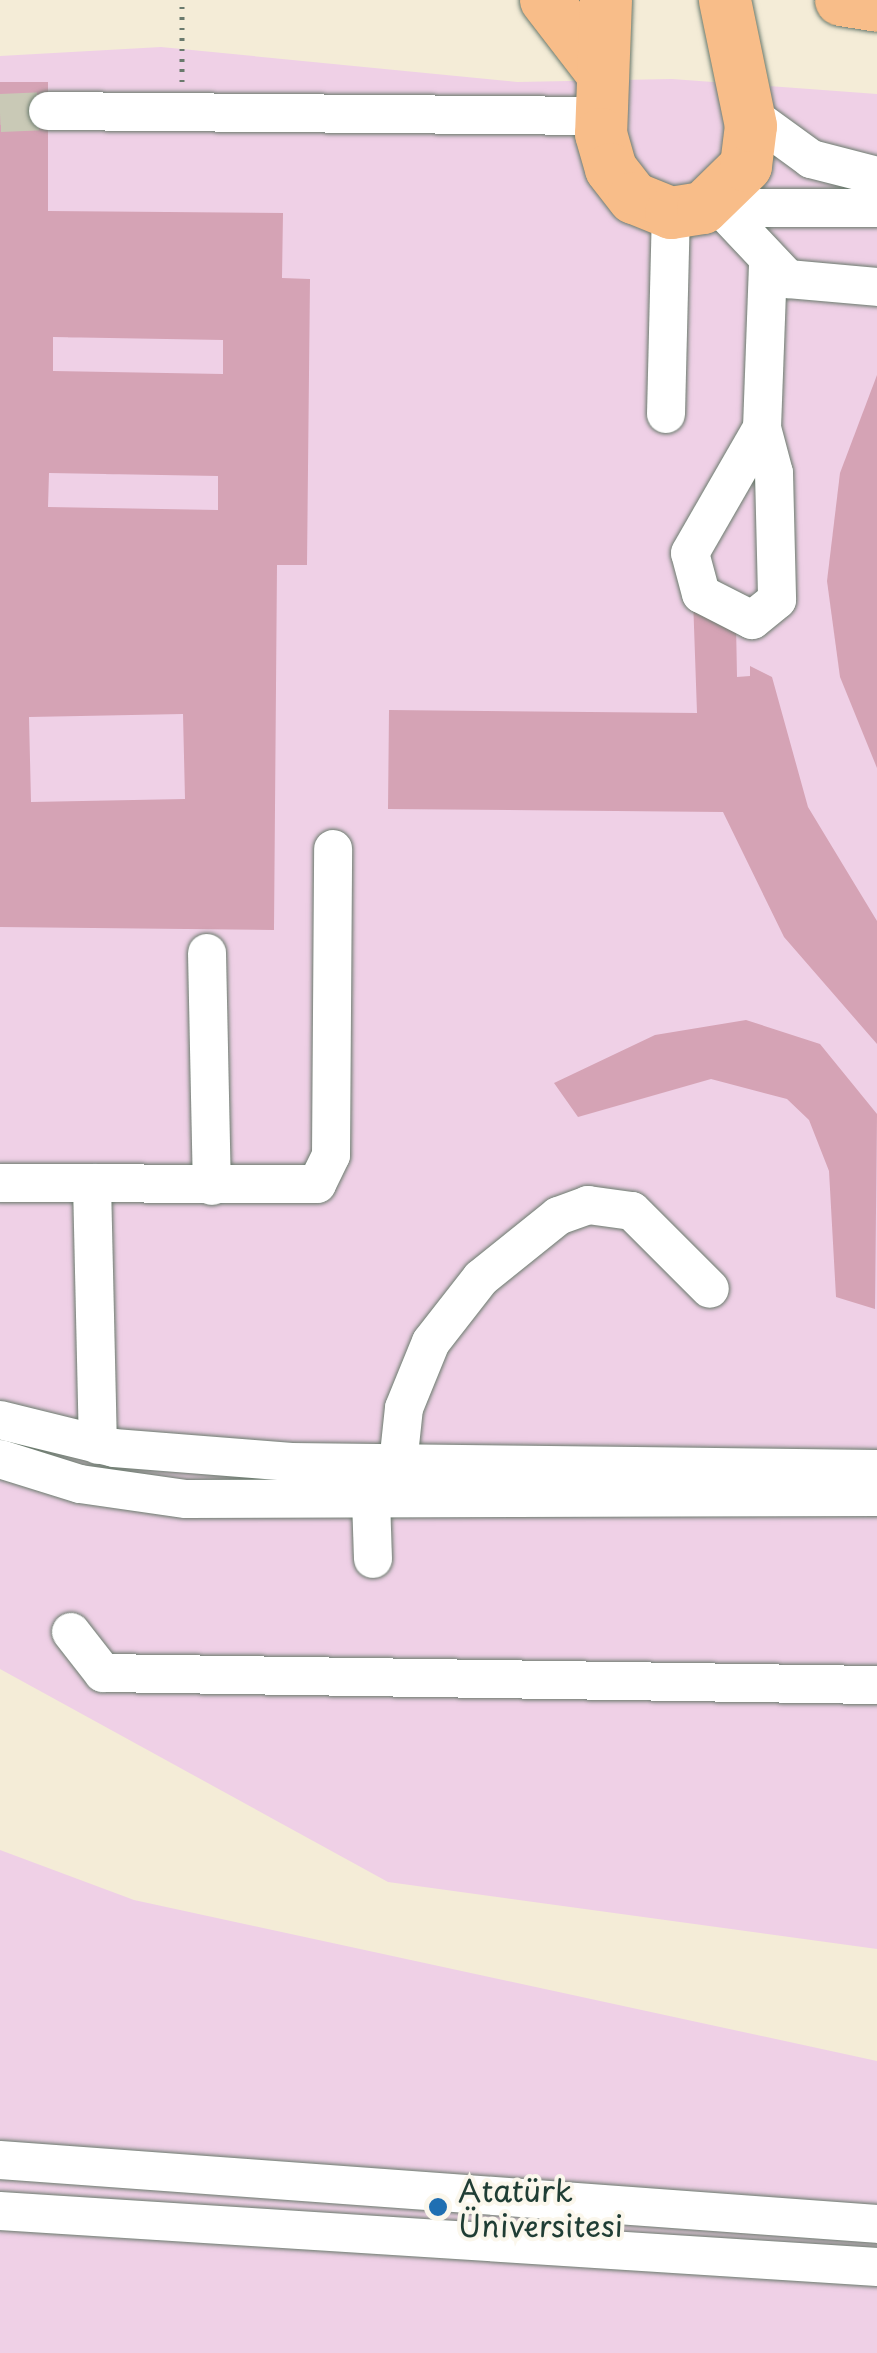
<!DOCTYPE html>
<meta charset="utf-8">
<style>
body{margin:0}
#map{position:relative;width:877px;height:2353px;overflow:hidden;background:#f4ecd7;font-family:"Playpen Sans",sans-serif}
div>[style]{position:absolute}
.built>*{inset:0;background:#efd0e6}
.building>*{inset:0;background:#d5a3b5}
.minor-tunnel>*{height:38px;margin-top:-19px;transform-origin:0;background:repeating-linear-gradient(90deg,#c9c9b6 0 38px,transparent 0 57px)}
.path>*{height:5px;margin-top:-2.5px;transform-origin:0;background:repeating-linear-gradient(90deg,#6a7a6d 0 2.5px,transparent 0 10.5px)}
.roads{filter:drop-shadow(0 0 2px #6a7a6d) drop-shadow(0 0 2px #6a7a6d)}
.minor>*{height:38px;margin:-19px;padding:0 19px;transform-origin:19px;border-radius:19px;background:#fff}
.highway>*{height:52px;margin:-26px;padding:0 26px;transform-origin:26px;border-radius:26px;background:#f8bd89}
.dots>*{width:28px;height:28px;translate:-50% -50%;box-sizing:border-box;border:5px solid #fbf7ec;border-radius:50%}
span{translate:-50% -50%;white-space:nowrap;text-align:center;line-height:1.15;-webkit-text-stroke:8px #fbf7ec;paint-order:stroke}
.poi-label{font-size:30px;color:#1f3d34}
.left{translate:0 -50%;text-align:left}
</style>
<div id="map">
<div class="built">
<i style="clip-path:polygon(161px 47px,517px 82px,672px 79px,877px 94px,877px 1949px,388px 1882px,0 1669px,0 56px)"></i>
<i style="clip-path:polygon(0 1850px,134px 1900px,877px 2061px,877px 2353px,0 2353px)"></i>
</div>
<div class="building">
<i style="clip-path:polygon(evenodd,0 82px,48px 82px,48px 211px,283px 213px,282px 278px,310px 279px,307px 565px,277px 565px,274px 930px,0 927px,0 82px,53px 337px,223px 340px,223px 374px,53px 371px,53px 337px,0 82px,49px 473px,218px 476px,218px 510px,48px 507px,49px 473px,0 82px,183px 714px,185px 799px,31px 802px,29px 717px,183px 714px)"></i>
<i style="clip-path:polygon(877px 375px,877px 768px,840px 677px,827px 581px,840px 473px)"></i>
<i style="clip-path:polygon(693px 598px,736px 623px,737px 677px,750px 676px,750px 666px,772px 677px,808px 807px,877px 921px,877px 1044px,784px 937px,723px 812px,388px 809px,389px 710px,697px 713px)"></i>
<i style="clip-path:polygon(746px 1020px,820px 1044px,877px 1114px,875px 1309px,836px 1297px,829px 1171px,809px 1120px,787px 1099px,711px 1079px,578px 1117px,554px 1083px,655px 1035px)"></i>
</div>
<div class="minor-tunnel">
<i style="left:0;top:113px;width:48px;rotate:-2.4deg"></i>
</div>
<div class="path">
<i style="left:182px;top:82px;width:82px;rotate:-90deg"></i>
</div>
<div class="roads">
<div class="minor">
<i style="left:48px;top:111px;width:554px;rotate:0.52deg"></i>
<i style="left:748px;top:113px;width:78px;rotate:36.1deg"></i>
<i style="left:811px;top:159px;width:68px;rotate:14.4deg"></i>
<i style="left:705px;top:208px;width:172px"></i>
<i style="left:721px;top:208px;width:98px;rotate:46.7deg"></i>
<i style="left:788px;top:279px;width:89px;rotate:5.1deg"></i>
<i style="left:666px;top:414px;width:201px;rotate:-88.6deg"></i>
<i style="left:762px;top:428px;width:47px;rotate:75.1deg"></i>
<i style="left:774px;top:473px;width:127px;rotate:88.6deg"></i>
<i style="left:777px;top:600px;width:32px;rotate:141deg"></i>
<i style="left:752px;top:620px;width:57px;rotate:-153deg"></i>
<i style="left:701px;top:594px;width:42px;rotate:-105deg"></i>
<i style="left:690px;top:553px;width:144px;rotate:-60.1deg"></i>
<i style="left:762px;top:428px;width:164px;rotate:-87.9deg"></i>
<i style="left:207px;top:953px;width:233px;rotate:88.8deg"></i>
<i style="left:0;top:1183px;width:317px;rotate:0.2deg"></i>
<i style="left:317px;top:1184px;width:32px;rotate:-64deg"></i>
<i style="left:331px;top:1155px;width:306px;rotate:-89.6deg"></i>
<i style="left:92px;top:1183px;width:262px;rotate:88.7deg"></i>
<i style="left:0;top:1420px;width:117px;rotate:13.8deg"></i>
<i style="left:114px;top:1448px;width:178px;rotate:4.5deg"></i>
<i style="left:291px;top:1462px;width:586px;rotate:0.68deg"></i>
<i style="left:0;top:1459px;width:84px;rotate:17.4deg"></i>
<i style="left:80px;top:1484px;width:107px;rotate:8.1deg"></i>
<i style="left:186px;top:1499px;width:691px;rotate:-0.17deg"></i>
<i style="left:398px;top:1464px;width:56px;rotate:-83.9deg"></i>
<i style="left:404px;top:1408px;width:71px;rotate:-67.8deg"></i>
<i style="left:431px;top:1342px;width:81px;rotate:-52deg"></i>
<i style="left:481px;top:1278px;width:99px;rotate:-38.8deg"></i>
<i style="left:558px;top:1216px;width:32px;rotate:-20deg"></i>
<i style="left:588px;top:1205px;width:44px;rotate:7.8deg"></i>
<i style="left:632px;top:1211px;width:110px;rotate:45deg"></i>
<i style="left:371px;top:1499px;width:60px;rotate:88.1deg"></i>
<i style="left:71px;top:1632px;width:52px;rotate:52deg"></i>
<i style="left:103px;top:1673px;width:774px;rotate:0.89deg"></i>
<i style="left:0;top:2160px;width:879px;rotate:4.17deg"></i>
<i style="left:0;top:2211px;width:879px;rotate:3.65deg"></i>
</div>
<div class="highway">
<i style="left:546px;top:0;width:93px;rotate:52.4deg"></i>
<i style="left:606px;top:0;width:134px;rotate:92.1deg"></i>
<i style="left:601px;top:134px;width:36px;rotate:74deg"></i>
<i style="left:611px;top:169px;width:37px;rotate:52deg"></i>
<i style="left:634px;top:198px;width:40px;rotate:22deg"></i>
<i style="left:671px;top:213px;width:32px;rotate:-9deg"></i>
<i style="left:703px;top:208px;width:60px;rotate:-44.3deg"></i>
<i style="left:746px;top:166px;width:40px;rotate:-82.9deg"></i>
<i style="left:751px;top:126px;width:129px;rotate:-101.7deg"></i>
<i style="left:841px;top:0;width:36px;rotate:9deg"></i>
</div>
</div>
<div class="dots">
<i style="left:438px;top:2207px;background:#1f6fb2"></i>
</div>
<div class="poi-label">
<span class="left" style="left:458px;top:2207px">Atatürk<br>Üniversitesi</span>
</div>
</div>
